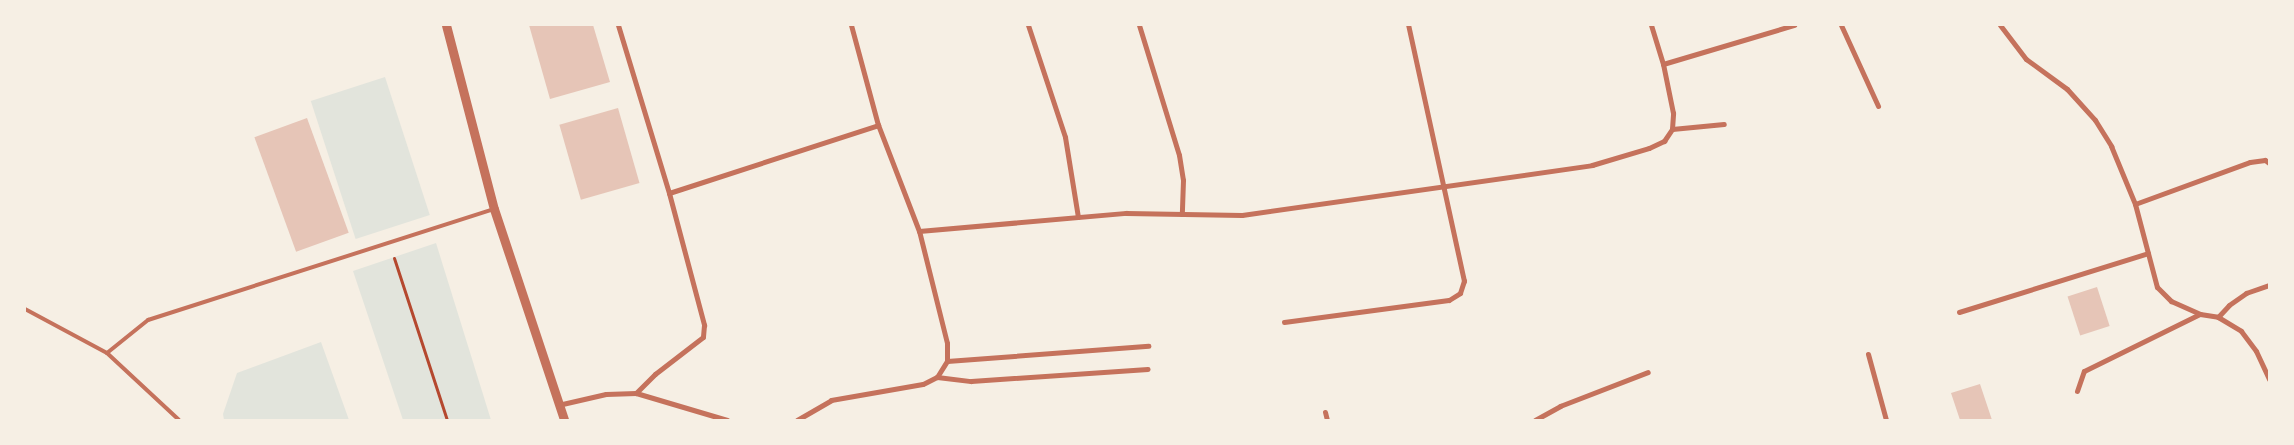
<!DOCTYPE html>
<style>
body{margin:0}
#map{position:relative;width:2294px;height:445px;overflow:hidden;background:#f6efe4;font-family:"Varela Round",sans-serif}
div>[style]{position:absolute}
.green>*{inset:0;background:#e2e4dc;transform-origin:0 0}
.building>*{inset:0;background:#e6c5b7;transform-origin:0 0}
.path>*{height:3px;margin:-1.5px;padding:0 1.5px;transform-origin:1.5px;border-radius:1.5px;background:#b5482f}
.service>*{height:4px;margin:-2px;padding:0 2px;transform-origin:2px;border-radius:2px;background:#c5725c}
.minor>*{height:5px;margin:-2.5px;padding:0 2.5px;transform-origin:2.5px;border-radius:2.5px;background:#c5725c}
.tertiary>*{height:9px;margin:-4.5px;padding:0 4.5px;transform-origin:4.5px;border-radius:4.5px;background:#c5725c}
span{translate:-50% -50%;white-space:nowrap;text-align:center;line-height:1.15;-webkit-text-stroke:5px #f6efe4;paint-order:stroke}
.frame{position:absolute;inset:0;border:26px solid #f6efe4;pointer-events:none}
</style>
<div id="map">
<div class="green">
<i style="left:385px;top:77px;width:145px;height:78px;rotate:72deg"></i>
<i style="clip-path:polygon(436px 243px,491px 420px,403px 420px,353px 271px)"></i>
<i style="clip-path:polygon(321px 342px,349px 420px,224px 420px,223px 414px,237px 373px)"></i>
</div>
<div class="building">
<i style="clip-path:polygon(529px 25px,593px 25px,610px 82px,550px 99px)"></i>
<i style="left:618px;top:108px;width:78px;height:61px;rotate:74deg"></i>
<i style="left:307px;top:118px;width:122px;height:56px;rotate:70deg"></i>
<i style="left:2097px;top:287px;width:41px;height:31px;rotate:72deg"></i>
<i style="clip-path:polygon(1980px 384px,1992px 420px,1960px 420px,1951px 393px)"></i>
</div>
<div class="path">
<i style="left:394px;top:258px;width:170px;rotate:71.9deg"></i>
</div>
<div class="service">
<i style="left:25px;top:309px;width:93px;rotate:28.2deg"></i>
<i style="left:107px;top:353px;width:98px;rotate:42.9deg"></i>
<i style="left:107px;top:353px;width:53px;rotate:-38.8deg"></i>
<i style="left:148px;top:320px;width:363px;rotate:-17.8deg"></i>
</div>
<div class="minor">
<i style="left:618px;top:25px;width:176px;rotate:73.1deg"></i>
<i style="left:669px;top:193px;width:137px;rotate:75.1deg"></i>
<i style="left:704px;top:325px;width:12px;rotate:95deg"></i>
<i style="left:703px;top:337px;width:61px;rotate:142.4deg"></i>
<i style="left:655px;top:374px;width:27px;rotate:135deg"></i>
<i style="left:1028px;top:25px;width:118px;rotate:71.7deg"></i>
<i style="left:1065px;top:137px;width:81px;rotate:80.8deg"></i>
<i style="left:1139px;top:25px;width:136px;rotate:72.9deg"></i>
<i style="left:1179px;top:155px;width:25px;rotate:81deg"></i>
<i style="left:1183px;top:180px;width:34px;rotate:92deg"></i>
<i style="left:1841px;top:25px;width:89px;rotate:65.4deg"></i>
<i style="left:2000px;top:25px;width:43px;rotate:52.6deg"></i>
<i style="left:2026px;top:59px;width:51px;rotate:36.2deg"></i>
<i style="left:2067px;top:89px;width:42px;rotate:47.9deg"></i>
<i style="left:2095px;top:120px;width:31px;rotate:58deg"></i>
<i style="left:2111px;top:146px;width:63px;rotate:67.5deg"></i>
<i style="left:2135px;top:204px;width:86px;rotate:75.2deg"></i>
<i style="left:2157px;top:287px;width:20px;rotate:45deg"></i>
<i style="left:2171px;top:301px;width:32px;rotate:24deg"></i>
<i style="left:2200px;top:314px;width:18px;rotate:9deg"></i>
<i style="left:2218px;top:317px;width:27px;rotate:31deg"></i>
<i style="left:2241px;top:331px;width:25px;rotate:53deg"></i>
<i style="left:2256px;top:351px;width:31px;rotate:65deg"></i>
<i style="left:1663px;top:64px;width:137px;rotate:-16.6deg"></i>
<i style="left:1672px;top:129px;width:52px;rotate:-5.5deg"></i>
<i style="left:669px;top:193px;width:220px;rotate:-18deg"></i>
<i style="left:2135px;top:204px;width:122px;rotate:-20.1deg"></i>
<i style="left:2250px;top:162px;width:15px;rotate:-8deg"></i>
<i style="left:2265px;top:160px;width:5px;rotate:37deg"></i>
<i style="left:919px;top:231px;width:208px;rotate:-5deg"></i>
<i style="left:1126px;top:213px;width:116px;rotate:1deg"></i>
<i style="left:1242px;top:215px;width:354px;rotate:-8.1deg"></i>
<i style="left:1592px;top:165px;width:59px;rotate:-16.6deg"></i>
<i style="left:1649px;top:148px;width:17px;rotate:-25deg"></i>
<i style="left:1664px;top:141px;width:14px;rotate:-56deg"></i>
<i style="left:1672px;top:129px;width:16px;rotate:-86deg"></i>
<i style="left:1673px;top:113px;width:50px;rotate:-101.5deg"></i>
<i style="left:1663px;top:64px;width:41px;rotate:-107.1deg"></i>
<i style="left:1959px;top:312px;width:198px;rotate:-17.3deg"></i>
<i style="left:2218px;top:317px;width:16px;rotate:-47deg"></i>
<i style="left:2229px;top:305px;width:21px;rotate:-35deg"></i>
<i style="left:2246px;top:293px;width:24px;rotate:-19deg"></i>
<i style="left:1284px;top:322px;width:166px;rotate:-7.6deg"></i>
<i style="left:1449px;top:300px;width:13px;rotate:-32deg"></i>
<i style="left:1460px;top:293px;width:13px;rotate:-72deg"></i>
<i style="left:1464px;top:281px;width:262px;rotate:-102.3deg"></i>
<i style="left:1868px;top:354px;width:68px;rotate:74.7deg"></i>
<i style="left:947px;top:361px;width:202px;rotate:-4.3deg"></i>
<i style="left:937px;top:377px;width:34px;rotate:7deg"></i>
<i style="left:971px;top:381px;width:177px;rotate:-3.9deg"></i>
<i style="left:2077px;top:391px;width:21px;rotate:-71deg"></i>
<i style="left:2084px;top:371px;width:129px;rotate:-26.2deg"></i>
<i style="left:558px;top:405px;width:49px;rotate:-12.9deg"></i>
<i style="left:606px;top:394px;width:30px;rotate:-2deg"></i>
<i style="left:636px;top:393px;width:95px;rotate:16.5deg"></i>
<i style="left:1325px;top:412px;width:8px;rotate:76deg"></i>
<i style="left:797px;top:420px;width:39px;rotate:-30deg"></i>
<i style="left:831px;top:400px;width:93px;rotate:-9.9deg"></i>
<i style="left:923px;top:384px;width:16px;rotate:-27deg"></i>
<i style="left:937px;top:377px;width:19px;rotate:-58deg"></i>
<i style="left:947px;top:361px;width:18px;rotate:-90deg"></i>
<i style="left:947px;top:343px;width:115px;rotate:-104deg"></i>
<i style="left:919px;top:231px;width:114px;rotate:-111.1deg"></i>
<i style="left:878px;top:125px;width:104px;rotate:-105.1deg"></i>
<i style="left:1535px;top:420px;width:29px;rotate:-29deg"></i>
<i style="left:1560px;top:406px;width:94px;rotate:-21.1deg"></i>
</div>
<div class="tertiary">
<i style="left:446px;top:25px;width:190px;rotate:75.4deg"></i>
<i style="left:494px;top:209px;width:222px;rotate:71.6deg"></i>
</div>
<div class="frame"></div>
</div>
